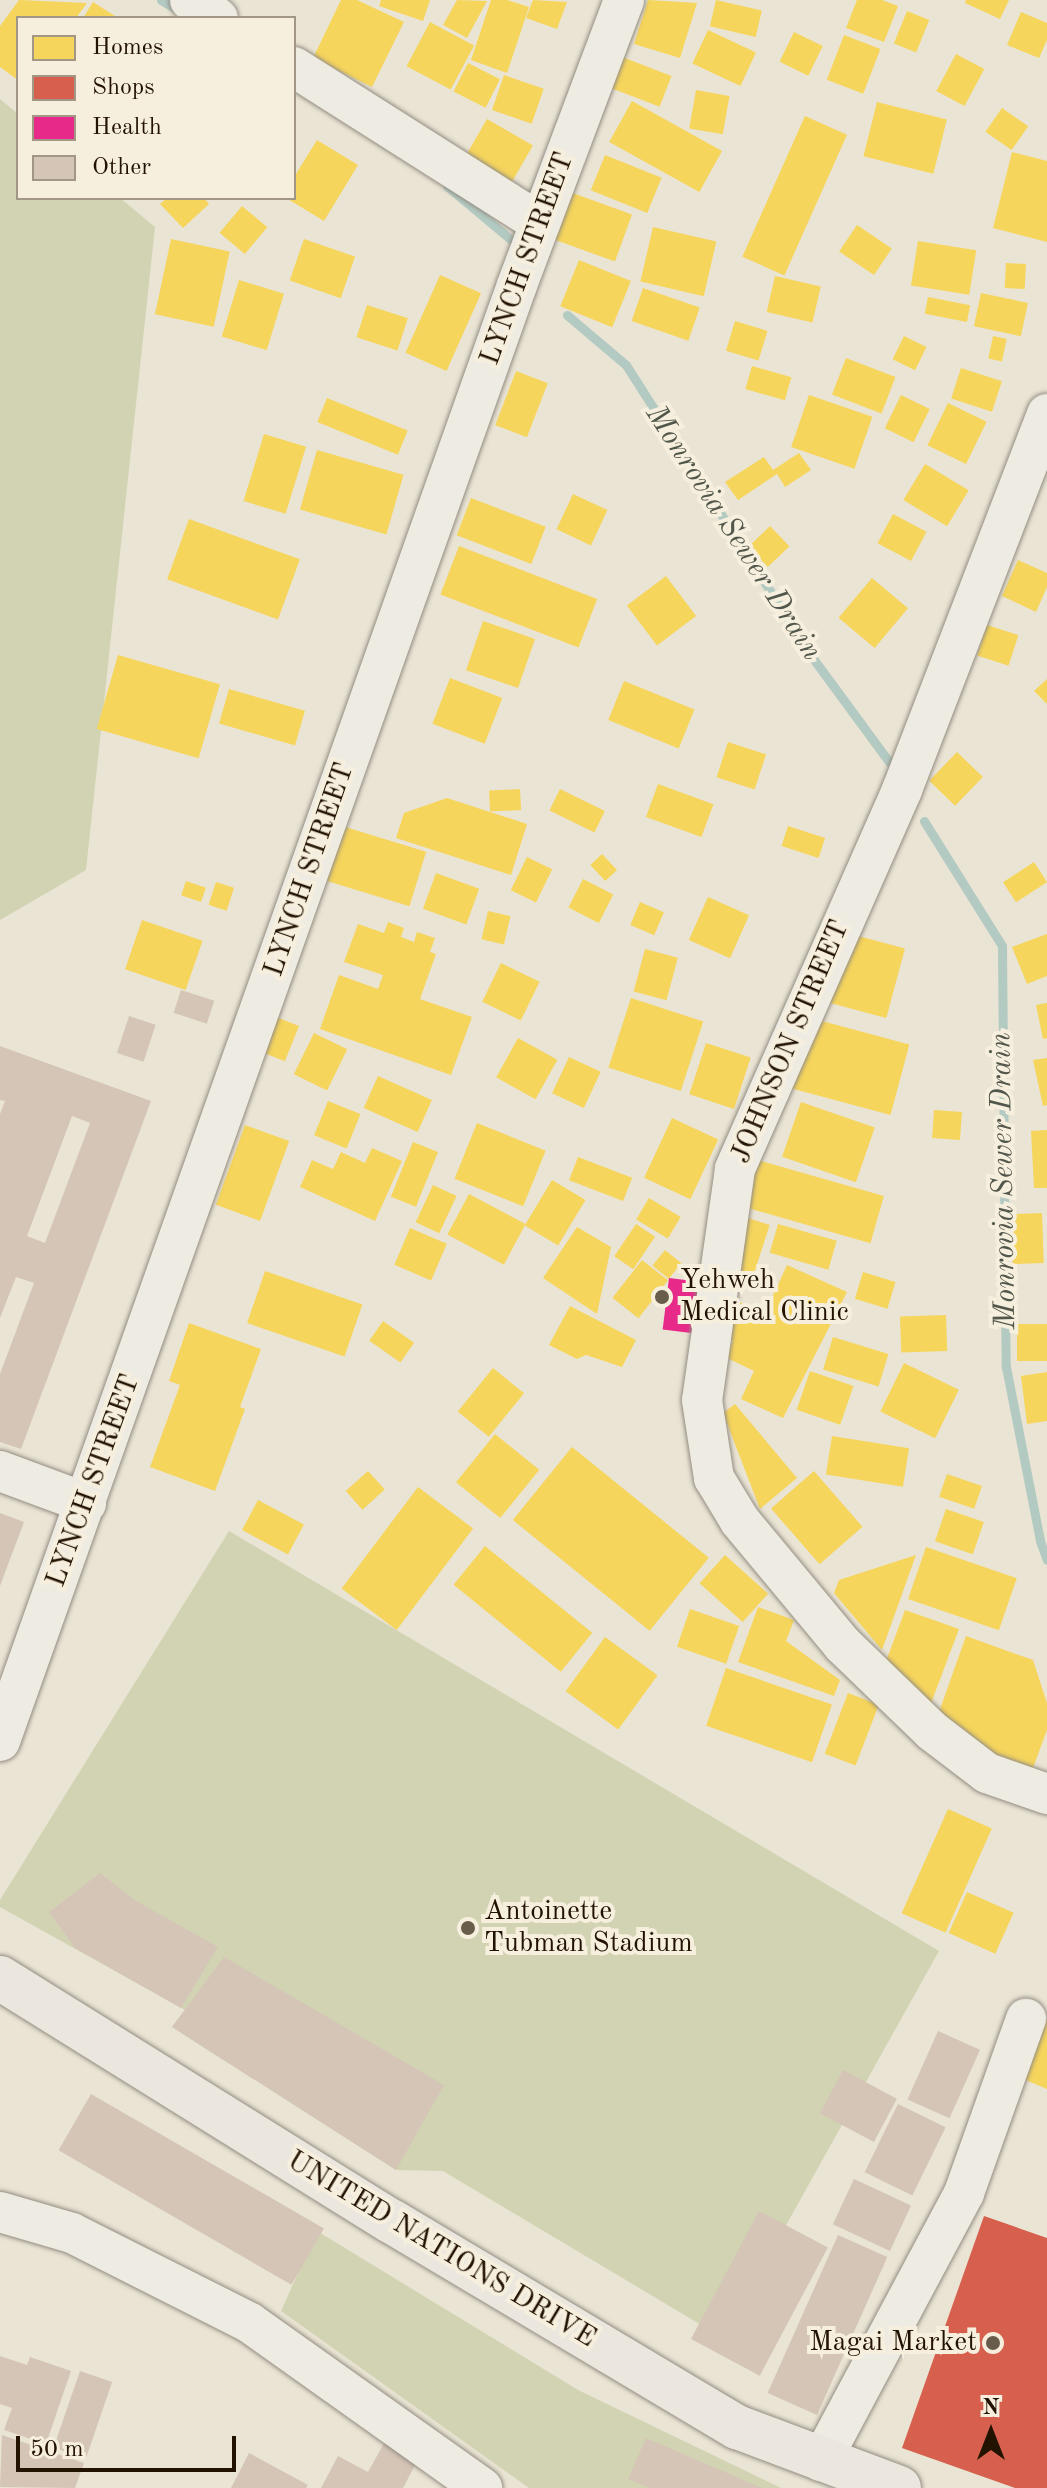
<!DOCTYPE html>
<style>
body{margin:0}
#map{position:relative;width:1047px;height:2488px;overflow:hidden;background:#eae4d4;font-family:"Old Standard TT",serif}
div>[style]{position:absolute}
.green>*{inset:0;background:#d1d3b2}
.homes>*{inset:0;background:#f6d55c;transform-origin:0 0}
.shops>*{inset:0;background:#d6604d}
.health>*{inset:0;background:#e7298a;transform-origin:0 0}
.stream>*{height:9px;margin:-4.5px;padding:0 4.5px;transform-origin:4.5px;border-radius:4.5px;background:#b3cac2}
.building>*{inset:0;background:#d4c5b7;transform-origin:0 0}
.roads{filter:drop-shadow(0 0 2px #938d82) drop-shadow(0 0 2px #938d82)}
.minor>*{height:40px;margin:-20px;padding:0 20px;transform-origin:20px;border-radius:20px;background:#eeebe3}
.major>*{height:44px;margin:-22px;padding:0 22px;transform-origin:22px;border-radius:22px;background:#ebe7df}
.dots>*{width:22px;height:22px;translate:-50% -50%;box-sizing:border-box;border:4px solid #f7efde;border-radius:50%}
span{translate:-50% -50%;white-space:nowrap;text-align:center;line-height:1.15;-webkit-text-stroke:8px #f7efde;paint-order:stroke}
.street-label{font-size:28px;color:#221200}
.poi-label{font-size:28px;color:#221200}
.left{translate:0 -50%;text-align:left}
.right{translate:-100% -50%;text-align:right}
.water-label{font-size:30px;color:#52574b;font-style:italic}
.legend{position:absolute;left:16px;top:16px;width:280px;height:184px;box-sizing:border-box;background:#f7efde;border:2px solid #a29785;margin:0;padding:10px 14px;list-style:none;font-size:24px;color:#221200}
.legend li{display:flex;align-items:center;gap:16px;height:40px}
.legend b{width:40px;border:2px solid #a29785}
.north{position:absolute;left:951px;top:2392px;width:80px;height:80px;-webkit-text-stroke:6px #f7efde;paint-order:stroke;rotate:0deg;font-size:22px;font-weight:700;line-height:32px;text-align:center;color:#221200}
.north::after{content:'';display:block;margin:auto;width:28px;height:36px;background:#221200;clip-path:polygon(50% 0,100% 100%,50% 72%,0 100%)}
.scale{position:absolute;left:16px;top:2436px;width:220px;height:36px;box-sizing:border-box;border:4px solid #221200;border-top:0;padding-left:10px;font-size:24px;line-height:28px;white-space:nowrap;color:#221200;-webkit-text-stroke:6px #f7efde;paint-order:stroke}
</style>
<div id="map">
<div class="green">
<i style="clip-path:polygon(0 99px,18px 114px,18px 198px,120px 198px,155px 227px,86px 870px,0 920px)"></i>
<i style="clip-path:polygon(229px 1531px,939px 1951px,723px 2338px,443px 2171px,396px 2170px,172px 2027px,185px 2010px,0 1907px,0 1900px)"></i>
<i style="clip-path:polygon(317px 2231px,578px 2390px,781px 2488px,529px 2488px,281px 2311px)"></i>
</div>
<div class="homes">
<i style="clip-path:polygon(19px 0,87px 3px,76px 18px,18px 18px,18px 80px,0 67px,0 26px)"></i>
<i style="clip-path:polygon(341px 0,357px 0,404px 22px,372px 87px,313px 58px)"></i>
<i style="clip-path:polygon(381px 0,430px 0,423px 21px,379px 6px)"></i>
<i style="clip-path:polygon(457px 0,487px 1px,467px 38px,443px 25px)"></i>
<i style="clip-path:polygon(491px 0,507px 0,529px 7px,507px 73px,471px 60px)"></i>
<i style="clip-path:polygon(533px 0,567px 2px,557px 29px,526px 18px)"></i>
<i style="clip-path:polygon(648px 0,697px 3px,680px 58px,634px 44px)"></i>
<i style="left:716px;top:0;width:47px;height:27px;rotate:13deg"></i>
<i style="clip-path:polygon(857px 0,882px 0,898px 6px,884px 42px,846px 28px)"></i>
<i style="clip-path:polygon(966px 0,1009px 0,1000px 19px,965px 3px)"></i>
<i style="clip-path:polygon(93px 2px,118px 18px,83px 18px)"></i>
<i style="left:907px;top:11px;width:24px;height:35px;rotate:22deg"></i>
<i style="clip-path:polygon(1021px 12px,1047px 23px,1047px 40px,1039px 58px,1007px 45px)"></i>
<i style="left:430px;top:22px;width:50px;height:50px;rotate:28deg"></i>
<i style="left:708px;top:30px;width:53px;height:37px;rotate:25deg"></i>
<i style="left:794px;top:32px;width:32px;height:33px;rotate:26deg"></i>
<i style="left:844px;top:35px;width:39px;height:48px;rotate:21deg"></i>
<i style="left:956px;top:54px;width:32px;height:42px;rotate:28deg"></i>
<i style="left:622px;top:57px;width:53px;height:33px;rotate:21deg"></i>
<i style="left:468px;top:63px;width:36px;height:32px;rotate:27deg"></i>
<i style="left:504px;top:75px;width:42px;height:37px;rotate:19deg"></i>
<i style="left:696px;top:90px;width:34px;height:39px;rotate:10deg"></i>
<i style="left:632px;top:101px;width:103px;height:47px;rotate:29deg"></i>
<i style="left:877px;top:102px;width:72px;height:56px;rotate:14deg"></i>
<i style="left:1002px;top:108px;width:32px;height:29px;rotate:35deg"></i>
<i style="left:805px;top:116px;width:46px;height:154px;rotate:24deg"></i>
<i style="left:487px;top:119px;width:53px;height:56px;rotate:30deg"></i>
<i style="clip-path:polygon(317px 140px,358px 165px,324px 221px,286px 198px,294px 198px,294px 177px)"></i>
<i style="clip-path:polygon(1012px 152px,1047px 161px,1047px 242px,993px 228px)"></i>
<i style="left:605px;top:155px;width:61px;height:38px;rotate:22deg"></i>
<i style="left:570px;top:192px;width:66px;height:50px;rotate:20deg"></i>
<i style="clip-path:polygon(167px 198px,204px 198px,209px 204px,183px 228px,160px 204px)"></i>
<i style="left:242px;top:206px;width:33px;height:35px;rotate:40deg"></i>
<i style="left:857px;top:225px;width:42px;height:32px;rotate:34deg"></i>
<i style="left:653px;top:227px;width:65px;height:56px;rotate:13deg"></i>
<i style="left:171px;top:239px;width:60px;height:77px;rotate:12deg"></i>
<i style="left:304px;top:239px;width:54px;height:44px;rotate:19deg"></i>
<i style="left:918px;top:241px;width:59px;height:45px;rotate:9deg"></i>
<i style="left:579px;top:260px;width:56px;height:50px;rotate:22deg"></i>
<i style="left:1006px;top:263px;width:20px;height:25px;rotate:3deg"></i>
<i style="left:440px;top:275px;width:45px;height:85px;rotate:24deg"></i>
<i style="left:775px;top:276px;width:47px;height:37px;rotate:13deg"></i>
<i style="left:239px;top:280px;width:47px;height:59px;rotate:17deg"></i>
<i style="left:643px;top:288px;width:60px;height:35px;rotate:19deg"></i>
<i style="left:981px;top:293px;width:48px;height:34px;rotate:12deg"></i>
<i style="left:928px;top:297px;width:43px;height:17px;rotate:11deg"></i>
<i style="left:367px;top:305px;width:43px;height:34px;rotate:18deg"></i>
<i style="left:735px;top:321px;width:34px;height:31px;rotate:17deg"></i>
<i style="left:904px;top:336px;width:25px;height:26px;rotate:26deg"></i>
<i style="left:993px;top:336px;width:14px;height:23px;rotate:12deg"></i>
<i style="left:846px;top:358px;width:53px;height:39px;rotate:21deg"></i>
<i style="left:752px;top:366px;width:41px;height:24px;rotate:16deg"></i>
<i style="left:961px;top:368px;width:43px;height:32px;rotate:18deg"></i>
<i style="left:516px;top:371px;width:34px;height:58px;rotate:21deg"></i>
<i style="left:809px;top:395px;width:67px;height:55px;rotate:19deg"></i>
<i style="left:901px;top:395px;width:32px;height:37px;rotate:26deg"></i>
<i style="left:327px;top:398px;width:87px;height:26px;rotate:22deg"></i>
<i style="left:948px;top:403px;width:43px;height:47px;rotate:26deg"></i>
<i style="left:264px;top:434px;width:44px;height:70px;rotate:17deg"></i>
<i style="left:317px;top:450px;width:90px;height:62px;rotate:16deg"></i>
<i style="clip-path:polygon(799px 453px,811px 470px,785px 487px,777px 474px,738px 500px,725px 482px,764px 457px,773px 470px)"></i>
<i style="left:925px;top:464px;width:51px;height:42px;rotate:31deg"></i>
<i style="left:573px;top:494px;width:38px;height:39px;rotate:25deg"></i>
<i style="left:471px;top:498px;width:80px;height:40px;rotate:21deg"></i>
<i style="left:893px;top:514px;width:38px;height:33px;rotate:28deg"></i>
<i style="left:189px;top:519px;width:118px;height:64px;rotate:20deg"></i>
<i style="left:770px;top:526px;width:28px;height:30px;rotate:46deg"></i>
<i style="left:459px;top:546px;width:148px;height:52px;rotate:21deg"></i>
<i style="clip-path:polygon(1018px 560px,1047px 573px,1047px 587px,1036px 612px,1002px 596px)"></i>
<i style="left:666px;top:576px;width:50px;height:49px;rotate:53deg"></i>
<i style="left:872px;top:578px;width:47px;height:52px;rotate:40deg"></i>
<i style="left:483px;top:621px;width:55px;height:52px;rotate:19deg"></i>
<i style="left:987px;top:625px;width:33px;height:32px;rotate:18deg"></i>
<i style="left:118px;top:655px;width:106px;height:77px;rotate:16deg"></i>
<i style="left:450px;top:678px;width:56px;height:49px;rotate:21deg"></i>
<i style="clip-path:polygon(1047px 679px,1047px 704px,1034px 691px)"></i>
<i style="left:624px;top:681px;width:76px;height:42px;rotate:22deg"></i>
<i style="left:229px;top:689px;width:79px;height:36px;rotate:16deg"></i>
<i style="left:728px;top:742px;width:40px;height:37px;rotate:18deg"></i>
<i style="left:957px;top:752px;width:36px;height:40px;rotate:44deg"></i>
<i style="left:658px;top:784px;width:59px;height:35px;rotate:20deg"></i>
<i style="left:520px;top:789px;width:21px;height:31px;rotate:87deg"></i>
<i style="left:560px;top:789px;width:50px;height:24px;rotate:26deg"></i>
<i style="clip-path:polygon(447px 798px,527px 824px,511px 875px,396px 838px,404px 813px)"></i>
<i style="left:342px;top:826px;width:88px;height:57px;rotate:17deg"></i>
<i style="left:788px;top:826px;width:39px;height:21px;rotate:18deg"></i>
<i style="left:602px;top:854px;width:22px;height:16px;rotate:47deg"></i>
<i style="left:527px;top:857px;width:28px;height:37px;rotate:26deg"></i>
<i style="left:1034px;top:862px;width:24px;height:37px;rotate:57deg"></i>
<i style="left:436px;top:873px;width:46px;height:38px;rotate:20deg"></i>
<i style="left:583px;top:879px;width:34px;height:32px;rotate:27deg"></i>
<i style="left:186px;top:881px;width:21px;height:15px;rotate:19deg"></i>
<i style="left:216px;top:882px;width:19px;height:24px;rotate:18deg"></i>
<i style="left:708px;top:897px;width:45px;height:47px;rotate:24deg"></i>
<i style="left:640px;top:902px;width:26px;height:25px;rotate:23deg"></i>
<i style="left:488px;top:911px;width:23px;height:29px;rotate:13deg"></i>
<i style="left:142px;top:920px;width:64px;height:52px;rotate:19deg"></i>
<i style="clip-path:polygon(388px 922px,404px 928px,401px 937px,414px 942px,417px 932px,435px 938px,430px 952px,436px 954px,420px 999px,472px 1017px,451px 1075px,320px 1029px,339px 975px,378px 989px,383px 975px,344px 962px,358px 924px,384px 933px)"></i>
<i style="left:847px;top:933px;width:60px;height:72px;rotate:15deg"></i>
<i style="clip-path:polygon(1047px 934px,1047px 976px,1027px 984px,1012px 947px)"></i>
<i style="left:645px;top:949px;width:34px;height:44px;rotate:15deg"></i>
<i style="left:501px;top:963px;width:43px;height:43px;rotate:26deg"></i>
<i style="left:631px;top:998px;width:76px;height:73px;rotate:18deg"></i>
<i style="clip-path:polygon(1047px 1003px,1047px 1038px,1043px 1039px,1036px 1005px)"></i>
<i style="left:274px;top:1016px;width:27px;height:38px;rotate:22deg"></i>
<i style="left:807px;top:1017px;width:106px;height:73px;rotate:15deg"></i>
<i style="left:314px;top:1033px;width:37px;height:46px;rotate:26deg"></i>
<i style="left:518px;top:1038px;width:45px;height:45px;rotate:29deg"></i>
<i style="left:706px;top:1043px;width:47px;height:54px;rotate:18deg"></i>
<i style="left:569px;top:1057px;width:35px;height:40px;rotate:25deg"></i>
<i style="clip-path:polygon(1047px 1058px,1047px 1105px,1043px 1106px,1033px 1060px)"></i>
<i style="left:378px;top:1076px;width:59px;height:35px;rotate:24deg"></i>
<i style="left:328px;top:1101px;width:35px;height:37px;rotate:22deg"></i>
<i style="left:801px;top:1102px;width:78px;height:58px;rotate:19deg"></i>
<i style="left:934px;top:1110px;width:28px;height:28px;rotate:4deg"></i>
<i style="left:672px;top:1118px;width:51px;height:66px;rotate:25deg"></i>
<i style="left:477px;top:1123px;width:74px;height:60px;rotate:22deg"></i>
<i style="left:245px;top:1125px;width:47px;height:85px;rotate:20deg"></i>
<i style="clip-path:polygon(1047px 1130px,1047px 1188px,1034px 1188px,1031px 1131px)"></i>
<i style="left:413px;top:1142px;width:27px;height:59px;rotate:22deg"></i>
<i style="clip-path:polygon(372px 1148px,402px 1161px,375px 1221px,300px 1187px,312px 1160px,333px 1169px,341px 1152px,365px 1163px)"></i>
<i style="left:578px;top:1157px;width:58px;height:25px;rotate:21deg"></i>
<i style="left:758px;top:1160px;width:131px;height:49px;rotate:16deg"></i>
<i style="left:552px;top:1180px;width:39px;height:53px;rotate:31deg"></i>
<i style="left:433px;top:1185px;width:26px;height:41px;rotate:25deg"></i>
<i style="left:469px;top:1194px;width:64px;height:46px;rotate:28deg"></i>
<i style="left:649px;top:1198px;width:37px;height:25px;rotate:31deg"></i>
<i style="left:1042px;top:1213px;width:50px;height:31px;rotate:88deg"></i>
<i style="left:745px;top:1217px;width:26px;height:55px;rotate:18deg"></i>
<i style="left:636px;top:1224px;width:23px;height:39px;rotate:34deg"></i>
<i style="left:778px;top:1224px;width:61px;height:30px;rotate:16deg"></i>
<i style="clip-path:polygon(577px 1227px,611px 1247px,597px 1314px,543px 1278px)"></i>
<i style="left:410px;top:1228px;width:40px;height:40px;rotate:23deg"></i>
<i style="left:665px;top:1250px;width:21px;height:20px;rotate:39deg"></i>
<i style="left:642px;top:1260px;width:33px;height:48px;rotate:38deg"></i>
<i style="clip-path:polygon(787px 1265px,847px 1292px,783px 1418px,741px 1399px,754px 1371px,725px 1357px,733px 1341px,722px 1329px,723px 1295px,765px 1313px)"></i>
<i style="left:265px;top:1271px;width:103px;height:55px;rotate:19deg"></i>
<i style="left:863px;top:1272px;width:34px;height:28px;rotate:17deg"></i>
<i style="clip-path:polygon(570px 1306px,636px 1340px,622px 1367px,586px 1355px,577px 1359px,549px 1345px)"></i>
<i style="left:946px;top:1315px;width:36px;height:46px;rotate:88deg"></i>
<i style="left:383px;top:1321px;width:38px;height:24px;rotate:35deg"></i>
<i style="clip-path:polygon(189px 1323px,261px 1349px,240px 1407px,245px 1409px,215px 1491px,150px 1467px,180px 1385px,169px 1381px)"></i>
<i style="left:1047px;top:1324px;width:37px;height:30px;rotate:90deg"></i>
<i style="left:833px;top:1337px;width:58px;height:34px;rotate:17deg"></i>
<i style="left:904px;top:1363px;width:61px;height:54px;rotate:26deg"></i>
<i style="left:493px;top:1368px;width:40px;height:56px;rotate:39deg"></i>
<i style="left:810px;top:1371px;width:46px;height:41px;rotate:19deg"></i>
<i style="clip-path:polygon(1047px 1372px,1047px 1421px,1027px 1424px,1021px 1376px)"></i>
<i style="clip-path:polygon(735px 1404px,797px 1478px,760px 1509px,723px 1413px)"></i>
<i style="left:495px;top:1434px;width:57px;height:62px;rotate:39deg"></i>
<i style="left:832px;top:1436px;width:78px;height:39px;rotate:9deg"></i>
<i style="left:572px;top:1447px;width:176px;height:94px;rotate:39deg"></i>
<i style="left:368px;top:1471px;width:25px;height:30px;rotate:48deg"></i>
<i style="left:814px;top:1471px;width:74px;height:57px;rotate:49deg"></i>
<i style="left:947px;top:1474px;width:37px;height:24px;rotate:19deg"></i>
<i style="left:418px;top:1487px;width:69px;height:127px;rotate:37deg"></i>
<i style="left:258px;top:1500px;width:52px;height:34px;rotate:28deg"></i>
<i style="left:946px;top:1509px;width:40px;height:34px;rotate:19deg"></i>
<i style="left:485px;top:1546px;width:138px;height:50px;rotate:39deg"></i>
<i style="left:926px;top:1547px;width:96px;height:55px;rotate:19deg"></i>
<i style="left:725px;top:1555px;width:58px;height:38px;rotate:42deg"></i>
<i style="clip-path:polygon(916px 1555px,882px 1650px,834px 1593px,839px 1580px)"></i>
<i style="clip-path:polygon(758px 1607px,794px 1620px,786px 1641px,840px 1680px,834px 1696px,738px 1662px)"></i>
<i style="left:690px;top:1609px;width:52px;height:40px;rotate:19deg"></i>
<i style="clip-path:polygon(905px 1610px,959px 1629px,930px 1706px,885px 1664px)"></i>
<i style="clip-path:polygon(966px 1636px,1033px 1660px,1047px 1703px,1047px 1730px,1030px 1776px,995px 1763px,938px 1715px)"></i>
<i style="left:605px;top:1637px;width:65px;height:67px;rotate:36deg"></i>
<i style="left:726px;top:1668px;width:112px;height:61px;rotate:19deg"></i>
<i style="left:848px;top:1693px;width:33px;height:65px;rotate:21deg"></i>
<i style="left:948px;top:1809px;width:48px;height:114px;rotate:24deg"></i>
<i style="left:967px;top:1892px;width:51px;height:45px;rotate:24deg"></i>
<i style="clip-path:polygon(1042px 2018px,1047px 2020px,1047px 2089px,1016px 2076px)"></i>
</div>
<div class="shops">
<i style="clip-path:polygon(984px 2216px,1047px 2238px,1047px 2488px,1015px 2488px,902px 2448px)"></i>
</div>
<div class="health">
<i style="left:669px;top:1278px;width:41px;height:52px;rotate:7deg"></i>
</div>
<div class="stream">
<i style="left:161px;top:0;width:24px;rotate:30deg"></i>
<i style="left:447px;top:186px;width:89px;rotate:40deg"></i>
<i style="left:567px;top:315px;width:77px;rotate:40.3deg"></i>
<i style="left:626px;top:365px;width:346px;rotate:57.5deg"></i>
<i style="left:812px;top:657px;width:130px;rotate:53.7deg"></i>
<i style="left:924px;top:821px;width:147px;rotate:58deg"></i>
<i style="left:1002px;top:946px;width:421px;rotate:89.5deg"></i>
<i style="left:1006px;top:1367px;width:177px;rotate:78.9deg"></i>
<i style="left:1040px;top:1541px;width:20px;rotate:70deg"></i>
</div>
<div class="building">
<i style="left:181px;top:990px;width:35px;height:24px;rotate:18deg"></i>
<i style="left:129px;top:1016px;width:28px;height:39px;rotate:18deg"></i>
<i style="clip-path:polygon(evenodd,0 1046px,151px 1101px,21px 1449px,0 1442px,0 1374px,34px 1283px,16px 1277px,0 1318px,0 1114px,5px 1101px,0 1100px,0 1046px,72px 1116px,90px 1123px,45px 1243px,27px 1236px,72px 1116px)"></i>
<i style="clip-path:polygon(0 1513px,24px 1522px,0 1586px)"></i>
<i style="clip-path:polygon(100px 1873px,136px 1901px,218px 1947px,181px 2008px,75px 1948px,49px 1912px)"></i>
<i style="clip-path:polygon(224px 1957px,444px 2085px,396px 2170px,172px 2027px)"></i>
<i style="left:938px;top:2031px;width:46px;height:75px;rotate:24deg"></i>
<i style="left:843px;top:2070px;width:61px;height:49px;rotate:28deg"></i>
<i style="left:91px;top:2094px;width:269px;height:65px;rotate:30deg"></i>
<i style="left:898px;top:2104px;width:53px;height:76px;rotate:26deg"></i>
<i style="left:854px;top:2179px;width:63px;height:50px;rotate:25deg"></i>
<i style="left:759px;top:2211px;width:78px;height:145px;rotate:28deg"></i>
<i style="left:838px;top:2235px;width:54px;height:173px;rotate:24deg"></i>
<i style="clip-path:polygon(0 2356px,27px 2365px,30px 2357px,71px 2371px,46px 2444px,4px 2430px,12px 2408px,0 2404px)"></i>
<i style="left:80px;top:2371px;width:34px;height:81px;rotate:19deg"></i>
<i style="clip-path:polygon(2px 2435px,84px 2463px,75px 2488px,0 2487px)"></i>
<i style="clip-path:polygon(388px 2436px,421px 2454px,403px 2488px,321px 2488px,338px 2456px,368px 2472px)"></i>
<i style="clip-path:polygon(646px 2438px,762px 2488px,650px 2488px,628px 2479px)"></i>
<i style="clip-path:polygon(249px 2453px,308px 2485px,306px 2488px,231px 2488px)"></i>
</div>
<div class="roads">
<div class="minor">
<i style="left:190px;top:0;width:33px;rotate:33deg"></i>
<i style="left:294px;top:67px;width:291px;rotate:32.4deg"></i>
<i style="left:1047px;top:414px;width:403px;rotate:111.1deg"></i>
<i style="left:902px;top:790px;width:414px;rotate:113.8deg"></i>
<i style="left:735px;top:1169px;width:233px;rotate:98.1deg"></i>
<i style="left:702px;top:1400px;width:79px;rotate:81.3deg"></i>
<i style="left:714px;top:1478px;width:50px;rotate:58.8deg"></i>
<i style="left:740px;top:1521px;width:160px;rotate:50.3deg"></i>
<i style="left:842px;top:1644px;width:125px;rotate:44deg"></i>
<i style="left:932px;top:1731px;width:69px;rotate:37.4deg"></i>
<i style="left:987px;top:1773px;width:64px;rotate:19.3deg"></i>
<i style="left:0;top:1471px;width:92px;rotate:20.4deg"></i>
<i style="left:0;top:1741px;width:1545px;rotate:-70.45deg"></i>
<i style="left:517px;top:285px;width:304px;rotate:-69.4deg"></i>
<i style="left:0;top:2212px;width:75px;rotate:16.3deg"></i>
<i style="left:72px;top:2233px;width:199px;rotate:26.8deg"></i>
<i style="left:250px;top:2323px;width:285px;rotate:35.4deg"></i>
<i style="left:821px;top:2461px;width:304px;rotate:-61.9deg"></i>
<i style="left:964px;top:2193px;width:185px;rotate:-70.4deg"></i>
</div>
<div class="major">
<i style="left:0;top:1978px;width:460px;rotate:31.9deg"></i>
<i style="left:391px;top:2221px;width:403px;rotate:30.8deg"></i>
<i style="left:737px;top:2427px;width:173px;rotate:20.6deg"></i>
</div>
</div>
<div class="dots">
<i style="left:662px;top:1297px;background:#685c4a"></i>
<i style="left:468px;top:1928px;background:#685c4a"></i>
<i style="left:993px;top:2343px;background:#685c4a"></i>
</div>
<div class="street-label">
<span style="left:528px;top:259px;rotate:-70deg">LYNCH STREET</span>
<span style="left:310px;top:870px;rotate:-71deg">LYNCH STREET</span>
<span style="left:791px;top:1042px;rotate:-67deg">JOHNSON STREET</span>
<span style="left:94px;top:1481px;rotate:-70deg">LYNCH STREET</span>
<span style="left:441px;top:2250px;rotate:31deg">UNITED NATIONS DRIVE</span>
</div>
<div class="poi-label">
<span class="left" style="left:680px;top:1297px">Yehweh<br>Medical Clinic</span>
<span class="left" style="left:484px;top:1928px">Antoinette<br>Tubman Stadium</span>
<span class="right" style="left:977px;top:2343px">Magai Market</span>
</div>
<div class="water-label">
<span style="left:733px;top:533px;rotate:57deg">Monrovia Sewer Drain</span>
<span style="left:1004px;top:1181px;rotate:-91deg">Monrovia Sewer Drain</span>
</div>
<ul class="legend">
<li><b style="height:22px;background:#f6d55c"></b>Homes</li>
<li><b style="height:22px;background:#d6604d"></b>Shops</li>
<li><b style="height:22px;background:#e7298a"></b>Health</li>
<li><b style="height:22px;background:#d4c5b7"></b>Other</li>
</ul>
<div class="north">N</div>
<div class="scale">50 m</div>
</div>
